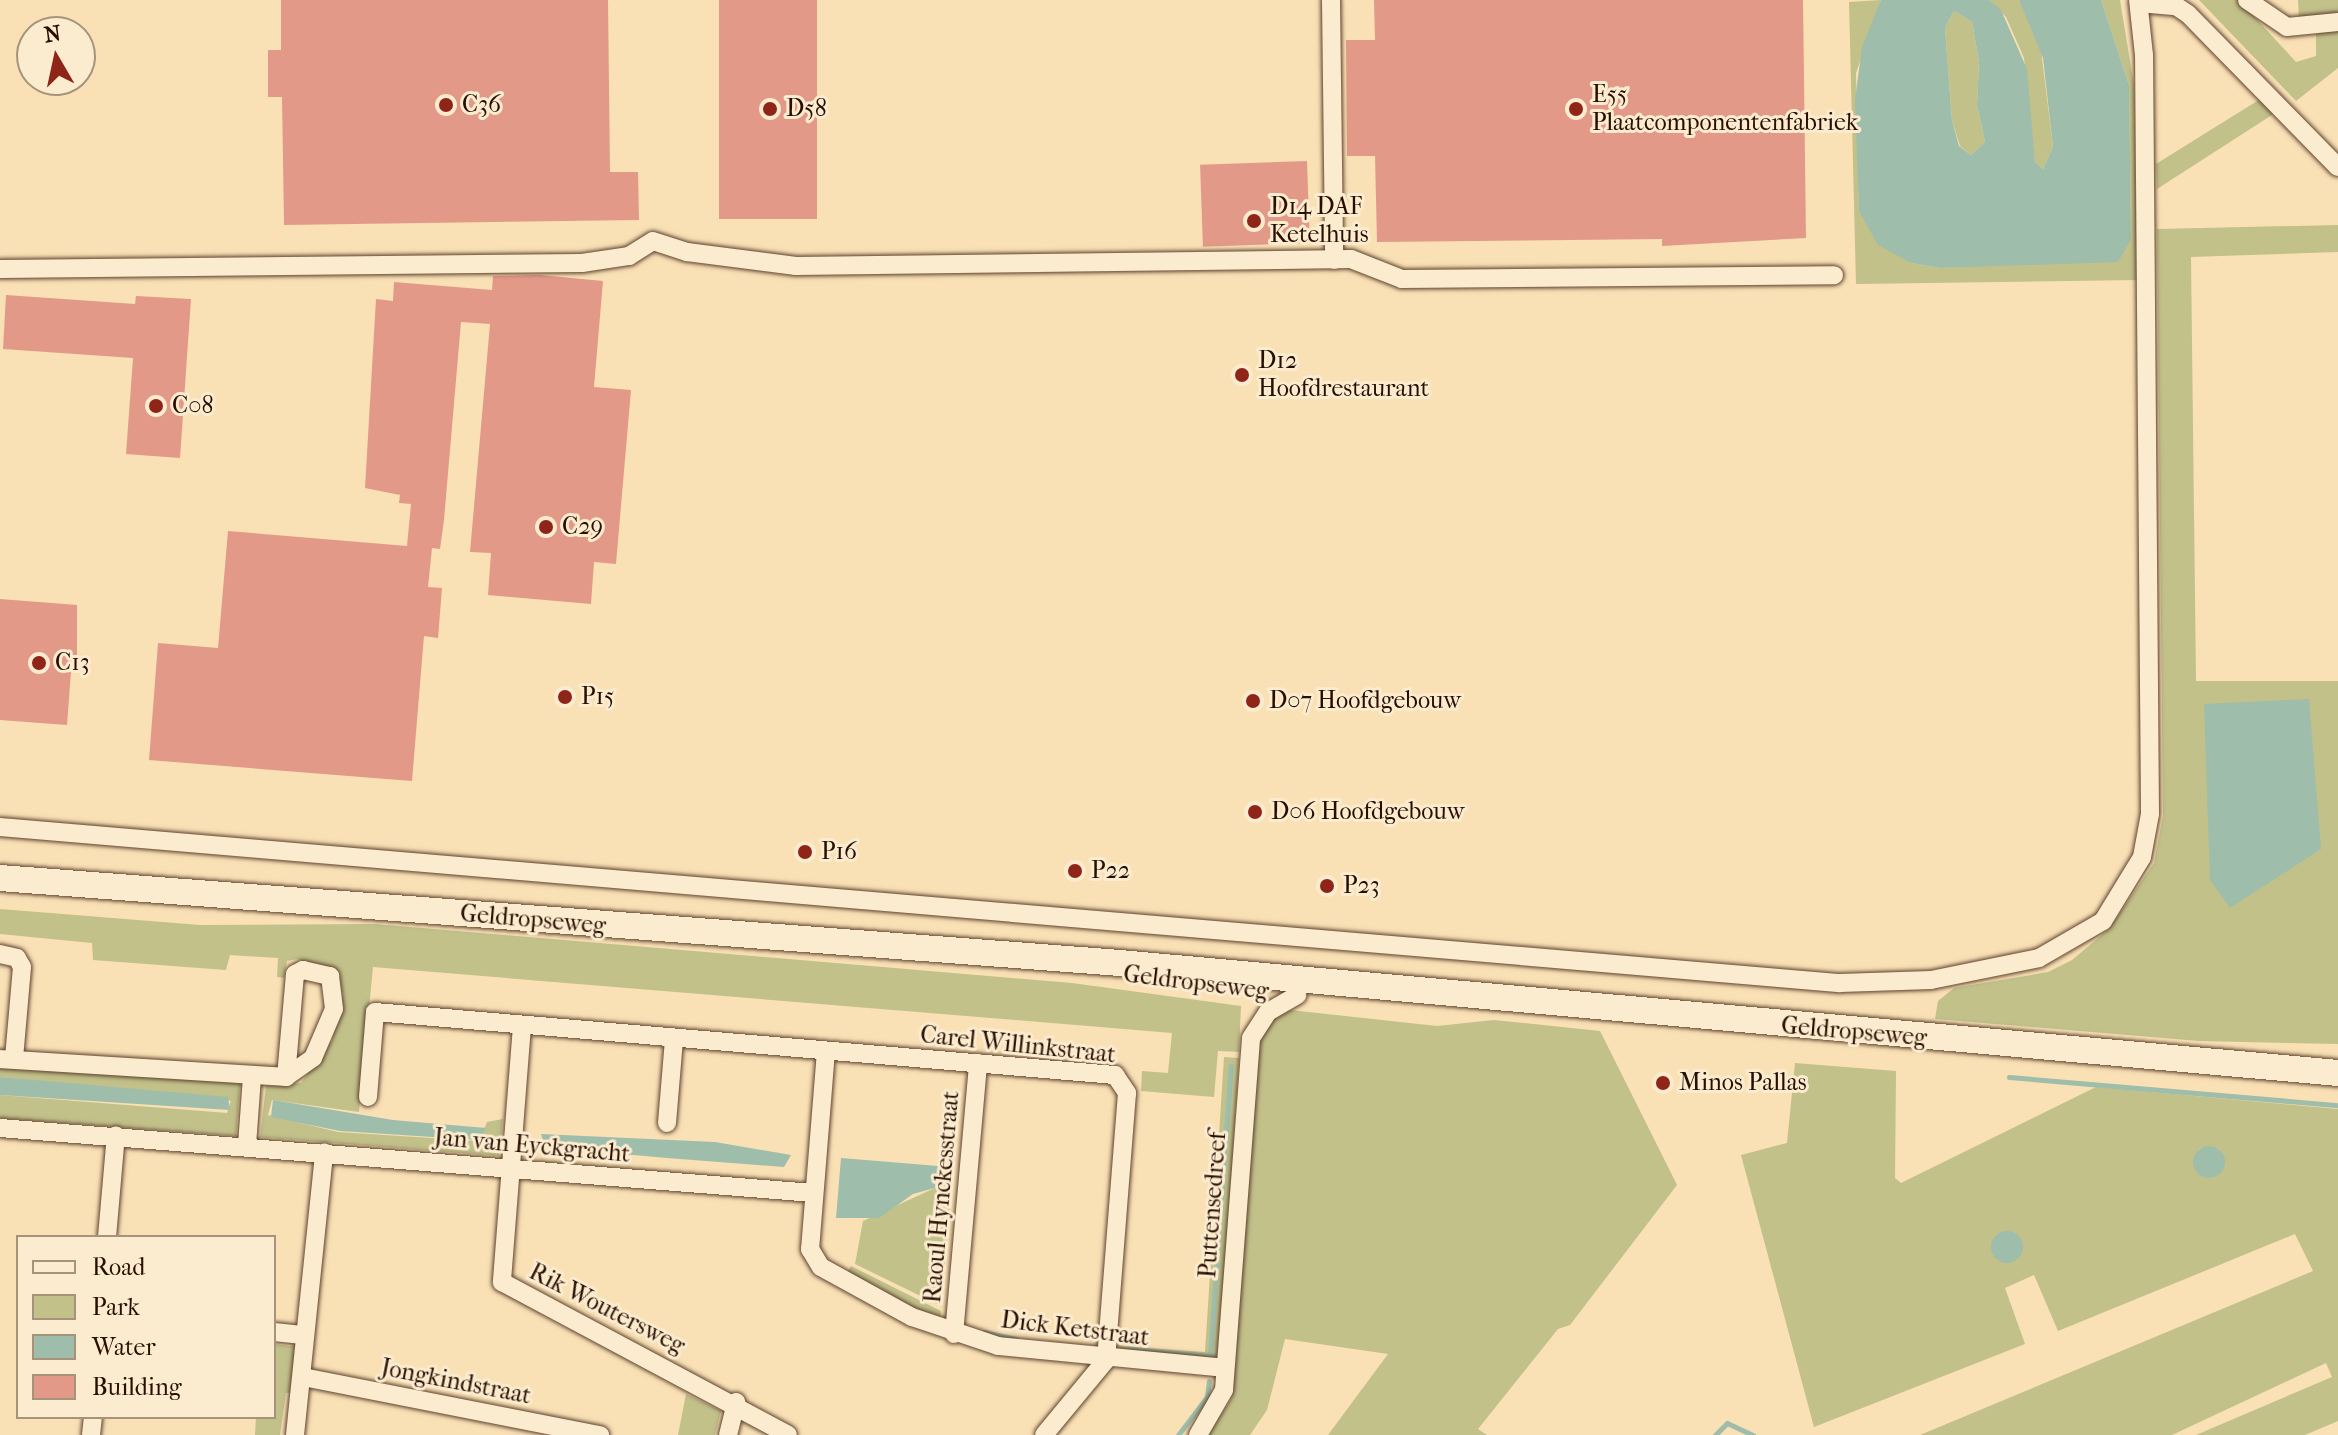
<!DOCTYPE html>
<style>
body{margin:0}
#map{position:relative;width:2338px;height:1435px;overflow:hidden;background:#f9e0b5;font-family:"IM FELL French Canon",serif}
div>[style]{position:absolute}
.green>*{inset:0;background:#c2c18a}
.water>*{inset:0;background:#9ebdaa}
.round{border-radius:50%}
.stream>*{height:5px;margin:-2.5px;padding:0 2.5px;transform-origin:2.5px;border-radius:2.5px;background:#9ebdaa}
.building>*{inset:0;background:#e39988;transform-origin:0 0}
.roads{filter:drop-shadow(0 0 2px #5d422d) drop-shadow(0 0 2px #5d422d)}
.minor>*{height:18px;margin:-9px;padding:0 9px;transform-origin:9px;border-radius:9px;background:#fbebcf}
.secondary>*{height:26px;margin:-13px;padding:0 13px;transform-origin:13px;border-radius:13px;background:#fbebcf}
.dots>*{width:22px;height:22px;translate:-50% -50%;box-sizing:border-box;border:4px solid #fbebcf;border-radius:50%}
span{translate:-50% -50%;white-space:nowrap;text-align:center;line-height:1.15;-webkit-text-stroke:6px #fbebcf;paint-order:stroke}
.poi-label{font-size:24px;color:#290e00}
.left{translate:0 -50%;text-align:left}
.street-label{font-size:24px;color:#290e00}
.legend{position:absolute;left:16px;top:1235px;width:260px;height:184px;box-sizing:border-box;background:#fbebcf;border:2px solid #a7937c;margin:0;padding:10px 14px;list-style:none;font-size:24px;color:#290e00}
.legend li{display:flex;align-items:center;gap:16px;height:40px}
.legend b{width:40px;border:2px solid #a7937c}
.north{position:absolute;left:16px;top:16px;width:80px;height:80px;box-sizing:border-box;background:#fbebcf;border:2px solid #a7937c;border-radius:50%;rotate:351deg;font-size:22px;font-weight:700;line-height:32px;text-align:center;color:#290e00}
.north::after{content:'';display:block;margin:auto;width:28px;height:36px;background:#8f2418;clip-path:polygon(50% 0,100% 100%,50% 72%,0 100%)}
</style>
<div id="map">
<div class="green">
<i style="clip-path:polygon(1881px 0,1856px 73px,1859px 211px,1911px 263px,1941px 268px,1992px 265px,2131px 239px,2129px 85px,2101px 0,2120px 0,2134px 86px,2137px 280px,1856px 284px,1849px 2px)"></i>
<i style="clip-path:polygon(1989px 0,2019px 0,2040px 42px,2053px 147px,2043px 169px,2035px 162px,2024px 58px,2006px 17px)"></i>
<i style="clip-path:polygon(2199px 0,2239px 0,2296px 62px,2316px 56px,2316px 33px,2338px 26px,2338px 68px,2296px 101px)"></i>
<i style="clip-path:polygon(2298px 0,2338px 0,2338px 16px,2299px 23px)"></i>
<i style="clip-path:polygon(1954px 11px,1972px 22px,1979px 62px,1977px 105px,1985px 142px,1971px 155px,1960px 146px,1952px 120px,1945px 28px)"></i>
<i style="clip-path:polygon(2262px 98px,2275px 113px,2157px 189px,2156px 164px)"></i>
<i style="clip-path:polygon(2338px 225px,2338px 252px,2191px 257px,2196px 681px,2338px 681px,2338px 1044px,2199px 1041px,1935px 1019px,1938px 1001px,1954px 988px,2048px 972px,2072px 960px,2109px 929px,2154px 863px,2163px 816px,2157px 229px)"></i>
<i style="clip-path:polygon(0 909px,200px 925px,375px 924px,1072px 983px,1241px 1006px,1239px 1052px,1218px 1051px,1214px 1097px,1141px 1091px,1142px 1071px,1168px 1073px,1172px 1033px,373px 967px,359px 1112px,272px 1100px,268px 1115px,338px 1132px,479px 1141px,487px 1122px,503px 1119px,499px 1156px,260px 1137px,266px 1086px,301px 1083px,332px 1041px,343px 995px,337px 973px,297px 959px,287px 961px,284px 978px,277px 977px,278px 958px,230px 955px,226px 970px,93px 960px,92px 943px,0 934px)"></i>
<i style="clip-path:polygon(1281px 1009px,1437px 1026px,1494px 1020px,1600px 1031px,1677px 1185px,1570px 1325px,1558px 1329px,1478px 1429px,1487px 1435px,1328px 1435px,1388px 1354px,1285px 1339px,1267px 1410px,1250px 1435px,1208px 1435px,1231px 1399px,1256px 1045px)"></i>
<i style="clip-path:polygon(1224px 1057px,1239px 1058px,1220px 1353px,1212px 1361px,1122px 1354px,1119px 1346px,1205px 1352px)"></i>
<i style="clip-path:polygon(0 1061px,240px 1083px,236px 1136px,0 1118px,0 1095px,227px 1113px,231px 1101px,0 1077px)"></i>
<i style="clip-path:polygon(evenodd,1795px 1063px,1896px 1071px,1895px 1178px,1901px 1183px,2096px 1087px,2338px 1109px,2338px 1421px,2305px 1435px,2196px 1435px,2332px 1377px,2326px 1363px,2172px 1435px,1920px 1435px,2313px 1271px,2295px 1234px,2058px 1331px,2034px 1275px,2005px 1288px,2025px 1344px,1814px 1427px,1741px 1155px,1787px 1143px,1795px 1063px,2210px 1146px,2220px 1150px,2214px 1177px,2208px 1178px,2193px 1164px,2199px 1149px,2210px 1146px)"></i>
<i style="clip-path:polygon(942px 1158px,954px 1159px,941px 1306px,855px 1264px,863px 1221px,937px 1187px)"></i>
<i style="clip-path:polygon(851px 1266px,941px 1311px,940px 1321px,845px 1275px)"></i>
<i style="clip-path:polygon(274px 1344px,296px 1347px,292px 1393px,286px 1393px,280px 1435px,255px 1435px,256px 1417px,274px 1417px)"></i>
<i style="clip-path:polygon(686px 1394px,721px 1411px,715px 1435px,678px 1435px)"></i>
</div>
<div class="water">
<i style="clip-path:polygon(evenodd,1881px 0,1989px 0,2001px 10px,2027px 69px,2035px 162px,2043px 169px,2053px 147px,2043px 58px,2019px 0,2101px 0,2129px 85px,2131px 239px,2118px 262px,1940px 268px,1911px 263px,1878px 245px,1859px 211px,1855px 100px,1862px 47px,1881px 0,1954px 11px,1972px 22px,1979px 62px,1977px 105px,1985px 142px,1971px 155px,1959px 146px,1952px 120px,1945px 28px,1954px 11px)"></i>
<i style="clip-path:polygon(2309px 699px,2321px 849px,2230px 908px,2210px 880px,2204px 704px)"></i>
<i style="clip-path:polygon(0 1077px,228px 1097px,230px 1110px,0 1095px)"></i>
<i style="clip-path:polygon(273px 1100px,393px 1120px,486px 1128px,479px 1140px,340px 1131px,271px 1117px)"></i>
<i style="clip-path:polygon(541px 1134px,715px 1142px,791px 1155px,784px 1167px,667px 1158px,545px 1147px)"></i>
<i class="round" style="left:2193px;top:1146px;width:32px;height:32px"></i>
<i style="clip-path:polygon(841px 1158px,938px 1166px,938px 1187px,913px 1194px,879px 1218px,836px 1218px)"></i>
<i class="round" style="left:1991px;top:1231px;width:32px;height:32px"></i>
</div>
<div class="stream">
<i style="left:2009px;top:1077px;width:330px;rotate:4.9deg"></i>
<i style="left:984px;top:1332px;width:33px;rotate:12deg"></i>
<i style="left:1127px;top:1349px;width:83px;rotate:4.8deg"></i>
<i style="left:1210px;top:1356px;width:291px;rotate:-85.9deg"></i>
<i style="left:1178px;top:1435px;width:48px;rotate:-52.7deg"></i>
<i style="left:1207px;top:1397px;width:16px;rotate:-83deg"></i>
<i style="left:1715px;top:1435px;width:17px;rotate:-45deg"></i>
<i style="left:1727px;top:1423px;width:29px;rotate:25deg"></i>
</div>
<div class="building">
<i style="clip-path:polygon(281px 0,608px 0,610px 172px,638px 172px,639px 220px,284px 225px,282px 97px,268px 97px,268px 50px,281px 50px)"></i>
<i style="left:719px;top:0;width:98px;height:219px"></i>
<i style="clip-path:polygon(1374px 0,1803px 0,1806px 238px,1662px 246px,1662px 239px,1377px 242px,1375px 156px,1347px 156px,1346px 40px,1375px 40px)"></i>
<i style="left:1307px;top:161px;width:82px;height:107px;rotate:88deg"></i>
<i style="clip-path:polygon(540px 275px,603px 281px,594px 387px,631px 390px,616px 564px,594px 562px,591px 604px,488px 595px,491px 553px,470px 552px,490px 324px,461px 322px,444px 520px,440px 549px,432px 548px,428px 587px,442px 588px,438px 638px,424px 636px,412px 781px,149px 760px,158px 643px,218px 648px,228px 531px,407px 546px,411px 504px,399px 503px,400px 495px,365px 488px,376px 299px,393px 301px,394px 282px,492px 290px,493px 276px)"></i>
<i style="clip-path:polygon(6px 295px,135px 304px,136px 296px,191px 299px,180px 458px,126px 454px,133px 358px,3px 349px)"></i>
<i style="clip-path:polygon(0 599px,77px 605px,77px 671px,71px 672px,67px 725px,0 720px)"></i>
</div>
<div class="roads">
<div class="minor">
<i style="left:1331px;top:0;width:260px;rotate:89.3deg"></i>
<i style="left:2247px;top:0;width:48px;rotate:34deg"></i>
<i style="left:2287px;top:27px;width:51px;rotate:-5.6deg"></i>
<i style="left:2139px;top:3px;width:37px;rotate:5deg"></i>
<i style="left:2176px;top:6px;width:14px;rotate:34deg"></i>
<i style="left:2188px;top:14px;width:214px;rotate:45.6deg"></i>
<i style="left:0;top:269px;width:582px;rotate:-0.59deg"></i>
<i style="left:582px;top:263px;width:48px;rotate:-8.5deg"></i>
<i style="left:629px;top:256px;width:28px;rotate:-32deg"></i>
<i style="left:653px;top:241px;width:36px;rotate:18deg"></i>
<i style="left:687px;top:252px;width:110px;rotate:7.3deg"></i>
<i style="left:796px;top:266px;width:555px;rotate:-0.72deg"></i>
<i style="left:1351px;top:259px;width:55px;rotate:21.4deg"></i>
<i style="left:1402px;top:279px;width:432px;rotate:-0.5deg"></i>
<i style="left:0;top:827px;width:1847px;rotate:4.85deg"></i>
<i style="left:1840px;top:983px;width:91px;rotate:-1.9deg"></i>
<i style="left:1931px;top:980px;width:110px;rotate:-11.5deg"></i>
<i style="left:2039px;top:958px;width:74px;rotate:-30deg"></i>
<i style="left:2103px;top:921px;width:75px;rotate:-58.6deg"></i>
<i style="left:2142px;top:857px;width:44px;rotate:-79.5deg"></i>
<i style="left:2150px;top:814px;width:759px;rotate:-90.45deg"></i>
<i style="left:2144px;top:55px;width:55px;rotate:-96.2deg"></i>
<i style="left:0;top:954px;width:17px;rotate:13deg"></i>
<i style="left:17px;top:958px;width:10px;rotate:61deg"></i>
<i style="left:22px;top:967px;width:92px;rotate:95deg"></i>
<i style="left:303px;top:970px;width:28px;rotate:13deg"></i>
<i style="left:330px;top:976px;width:33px;rotate:83deg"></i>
<i style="left:334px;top:1009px;width:53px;rotate:113.2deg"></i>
<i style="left:313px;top:1058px;width:33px;rotate:145deg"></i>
<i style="left:286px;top:1077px;width:103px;rotate:-85deg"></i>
<i style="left:295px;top:974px;width:9px;rotate:-27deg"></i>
<i style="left:522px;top:1026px;width:257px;rotate:94.5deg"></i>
<i style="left:502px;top:1282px;width:324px;rotate:28.1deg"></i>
<i style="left:826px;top:1051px;width:199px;rotate:94.6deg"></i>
<i style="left:810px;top:1249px;width:21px;rotate:59deg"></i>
<i style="left:821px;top:1267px;width:104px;rotate:28.8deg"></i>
<i style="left:912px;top:1317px;width:91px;rotate:18.6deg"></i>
<i style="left:998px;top:1346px;width:228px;rotate:5.5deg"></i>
<i style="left:0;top:1059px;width:287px;rotate:3.6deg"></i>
<i style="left:368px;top:1097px;width:85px;rotate:-85.3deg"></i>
<i style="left:375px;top:1012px;width:743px;rotate:4.87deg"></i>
<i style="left:1115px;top:1075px;width:22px;rotate:56deg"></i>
<i style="left:1127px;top:1093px;width:268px;rotate:94.5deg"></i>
<i style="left:1106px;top:1360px;width:97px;rotate:129.6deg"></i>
<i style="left:667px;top:1123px;width:84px;rotate:-85.2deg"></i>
<i style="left:0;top:1128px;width:816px;rotate:4.57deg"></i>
<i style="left:247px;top:1145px;width:68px;rotate:-85.8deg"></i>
<i style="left:107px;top:1237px;width:102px;rotate:-85deg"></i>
<i style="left:274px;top:1332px;width:31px;rotate:6deg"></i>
<i style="left:954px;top:1334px;width:272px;rotate:-84.9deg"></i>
<i style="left:303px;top:1377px;width:303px;rotate:11.1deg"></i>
<i style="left:91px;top:1435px;width:18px;rotate:-84deg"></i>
<i style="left:295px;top:1435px;width:284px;rotate:-84.1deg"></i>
<i style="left:728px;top:1435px;width:34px;rotate:-76deg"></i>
<i style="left:1198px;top:1435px;width:52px;rotate:-60deg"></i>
<i style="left:1224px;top:1390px;width:353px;rotate:-85.6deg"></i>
<i style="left:1251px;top:1038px;width:31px;rotate:-57deg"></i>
<i style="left:1268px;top:1012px;width:34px;rotate:-30deg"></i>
</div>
<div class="secondary">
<i style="left:0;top:878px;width:1123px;rotate:4.34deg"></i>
<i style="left:1120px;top:963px;width:1223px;rotate:5.16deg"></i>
</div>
</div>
<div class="dots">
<i style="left:446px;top:105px;background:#8f2418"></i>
<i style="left:770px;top:109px;background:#8f2418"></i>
<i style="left:1576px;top:109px;background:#8f2418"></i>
<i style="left:1254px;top:221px;background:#8f2418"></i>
<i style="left:1242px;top:375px;background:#8f2418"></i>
<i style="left:156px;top:406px;background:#8f2418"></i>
<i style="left:546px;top:527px;background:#8f2418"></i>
<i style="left:39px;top:663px;background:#8f2418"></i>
<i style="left:565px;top:697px;background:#8f2418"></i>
<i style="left:1253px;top:701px;background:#8f2418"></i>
<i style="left:1255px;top:812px;background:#8f2418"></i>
<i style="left:805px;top:852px;background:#8f2418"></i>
<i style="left:1075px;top:871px;background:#8f2418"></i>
<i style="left:1327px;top:886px;background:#8f2418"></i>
<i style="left:1663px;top:1083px;background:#8f2418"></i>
</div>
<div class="poi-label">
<span class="left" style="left:1592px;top:109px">E55<br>Plaatcomponentenfabriek</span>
<span class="left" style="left:462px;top:105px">C36</span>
<span class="left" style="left:786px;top:109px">D58</span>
<span class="left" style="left:1270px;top:221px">D14 DAF<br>Ketelhuis</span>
<span class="left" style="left:1258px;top:375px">D12<br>Hoofdrestaurant</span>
<span class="left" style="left:172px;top:406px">C08</span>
<span class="left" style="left:562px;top:527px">C29</span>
<span class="left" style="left:55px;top:663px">C13</span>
<span class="left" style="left:581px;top:697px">P15</span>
<span class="left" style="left:1269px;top:701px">D07 Hoofdgebouw</span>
<span class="left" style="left:1271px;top:812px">D06 Hoofdgebouw</span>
<span class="left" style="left:821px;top:852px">P16</span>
<span class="left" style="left:1091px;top:871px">P22</span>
<span class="left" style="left:1343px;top:886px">P23</span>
<span class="left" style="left:1679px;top:1083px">Minos Pallas</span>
</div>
<div class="street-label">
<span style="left:533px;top:920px;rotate:5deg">Geldropseweg</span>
<span style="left:1196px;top:983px;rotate:7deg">Geldropseweg</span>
<span style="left:1854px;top:1032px;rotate:5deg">Geldropseweg</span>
<span style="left:1018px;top:1045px;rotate:6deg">Carel Willinkstraat</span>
<span style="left:532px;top:1146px;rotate:5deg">Jan van Eyckgracht</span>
<span style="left:942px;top:1197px;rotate:-85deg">Raoul Hynckesstraat</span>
<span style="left:1213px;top:1205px;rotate:-86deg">Puttensedreef</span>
<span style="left:607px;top:1309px;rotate:27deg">Rik Woutersweg</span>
<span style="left:1075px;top:1329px;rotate:7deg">Dick Ketstraat</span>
<span style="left:456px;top:1382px;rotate:11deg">Jongkindstraat</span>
</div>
<ul class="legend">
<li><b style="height:10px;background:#fbebcf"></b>Road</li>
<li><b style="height:22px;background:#c2c18a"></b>Park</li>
<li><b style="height:22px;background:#9ebdaa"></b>Water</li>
<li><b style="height:22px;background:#e39988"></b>Building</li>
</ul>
<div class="north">N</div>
</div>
